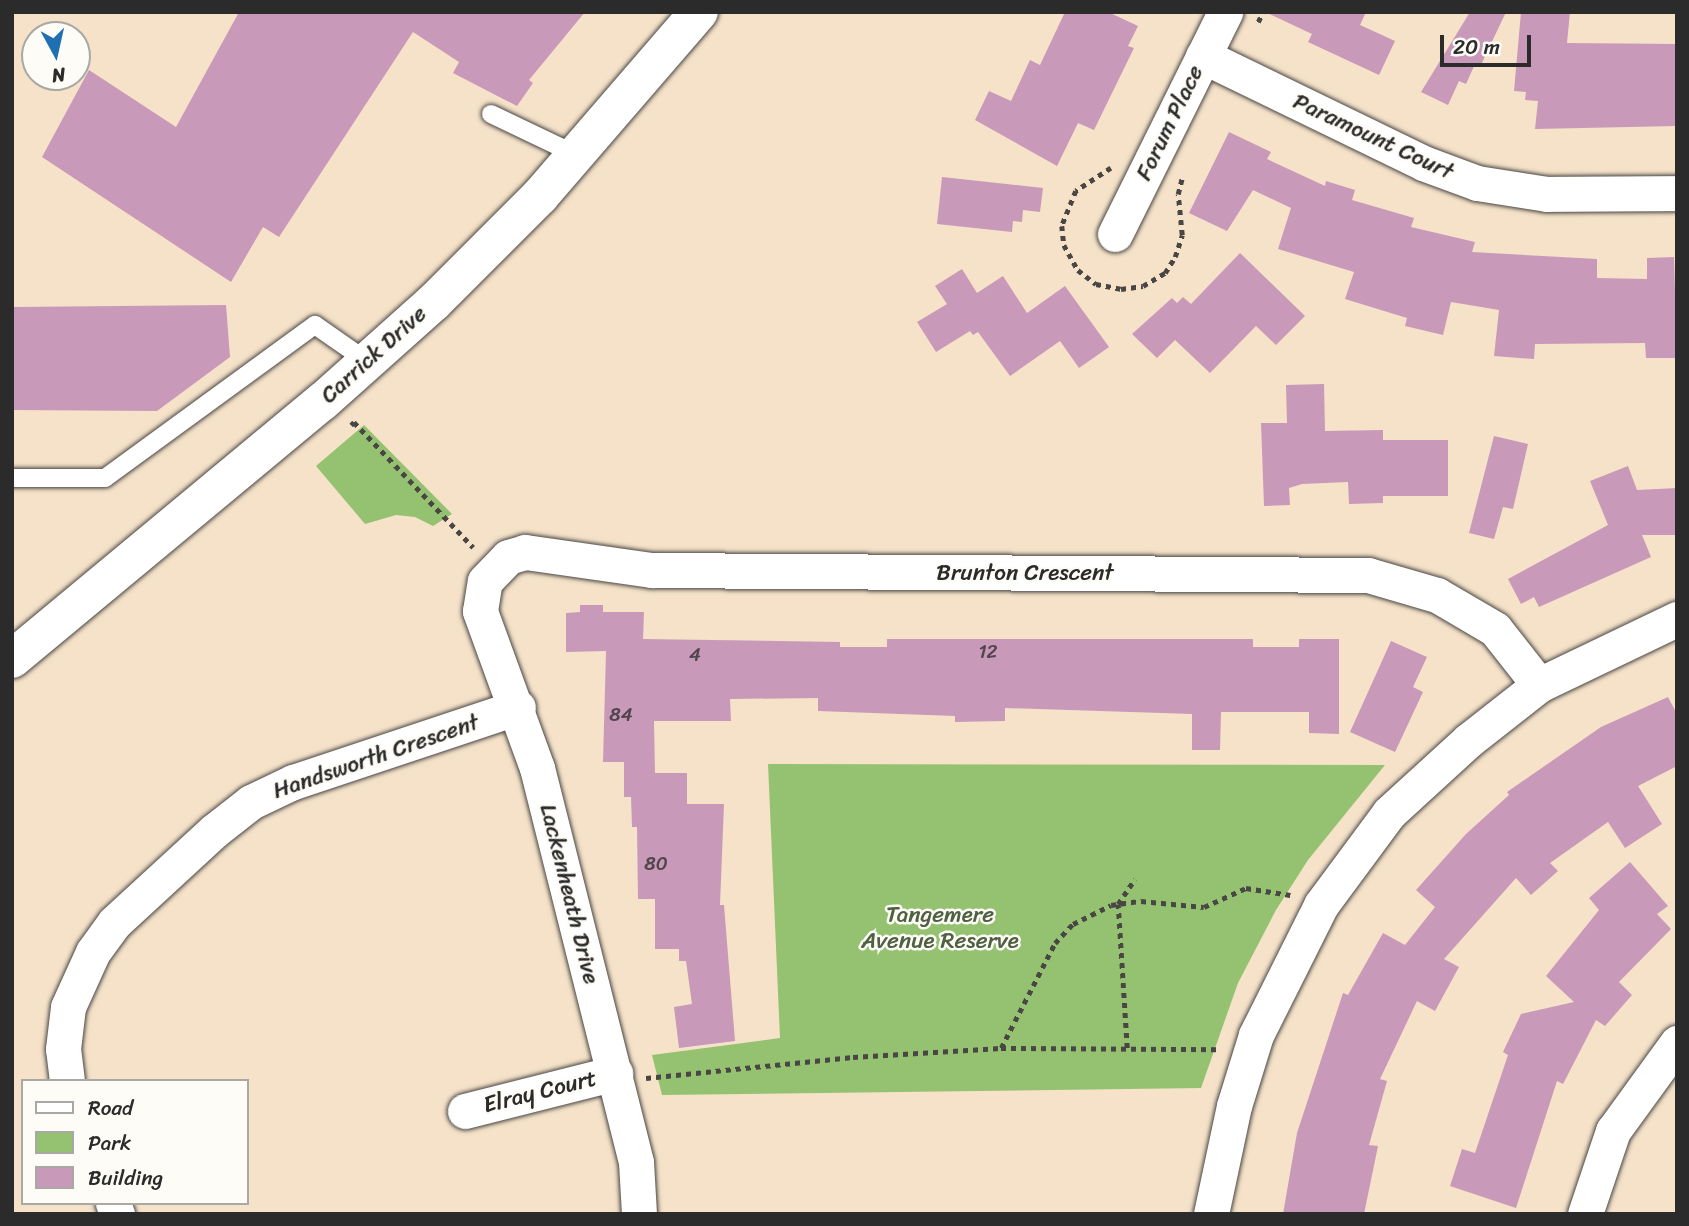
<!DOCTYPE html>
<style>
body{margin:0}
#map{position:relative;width:1689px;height:1226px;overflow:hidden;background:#f5e2c9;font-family:Sriracha,sans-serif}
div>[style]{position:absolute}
.green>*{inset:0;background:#95c270}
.building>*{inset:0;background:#c999b9}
.path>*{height:4.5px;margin-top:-2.25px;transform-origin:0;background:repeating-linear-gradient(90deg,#494643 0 5px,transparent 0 10px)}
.roads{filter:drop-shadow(0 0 2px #494643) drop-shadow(0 0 2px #494643)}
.lane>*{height:18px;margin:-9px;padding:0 9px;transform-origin:9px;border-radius:9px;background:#fff}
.street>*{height:35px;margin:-17.5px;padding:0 17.5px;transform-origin:17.5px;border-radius:17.5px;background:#fff}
.secondary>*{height:38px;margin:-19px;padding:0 19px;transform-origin:19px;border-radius:19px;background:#fff}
span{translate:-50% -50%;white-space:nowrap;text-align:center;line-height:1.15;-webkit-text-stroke:5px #fdfcf7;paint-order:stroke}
.number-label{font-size:19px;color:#52464e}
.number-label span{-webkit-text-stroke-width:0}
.street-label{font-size:23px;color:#2b2b2b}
.park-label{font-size:23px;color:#506043}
.frame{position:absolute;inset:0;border:14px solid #2b2b2b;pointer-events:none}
.legend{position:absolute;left:21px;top:1079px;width:228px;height:126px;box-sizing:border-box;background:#fdfcf7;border:2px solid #a9a8a5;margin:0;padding:9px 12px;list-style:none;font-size:21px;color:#2b2b2b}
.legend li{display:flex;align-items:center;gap:14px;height:35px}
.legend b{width:35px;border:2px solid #a9a8a5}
.north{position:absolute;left:21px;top:21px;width:70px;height:70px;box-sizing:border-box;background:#fdfcf7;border:2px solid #a9a8a5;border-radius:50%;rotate:172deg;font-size:19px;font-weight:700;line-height:28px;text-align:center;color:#2b2b2b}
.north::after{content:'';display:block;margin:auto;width:24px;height:32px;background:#1f6fb2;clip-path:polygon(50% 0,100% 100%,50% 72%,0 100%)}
.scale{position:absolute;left:1440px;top:35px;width:91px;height:32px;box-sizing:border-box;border:4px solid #2b2b2b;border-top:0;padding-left:9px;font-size:21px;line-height:24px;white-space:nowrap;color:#2b2b2b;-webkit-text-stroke:5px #fdfcf7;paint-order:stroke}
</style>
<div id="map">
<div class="green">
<i style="clip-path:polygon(364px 425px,452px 514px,433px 526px,415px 517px,396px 515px,365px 524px,316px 466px)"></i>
<i style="clip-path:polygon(768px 764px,1385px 765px,1308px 860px,1276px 910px,1238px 983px,1201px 1088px,662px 1095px,652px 1055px,780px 1038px)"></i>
</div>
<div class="building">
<i style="clip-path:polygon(239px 12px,585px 12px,529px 80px,533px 83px,517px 106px,453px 73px,459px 62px,413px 32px,279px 237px,263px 227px,231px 282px,42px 157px,89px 70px,176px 127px)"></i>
<i style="clip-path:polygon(1065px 12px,1108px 12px,1138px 26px,1128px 46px,1134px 48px,1094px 130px,1078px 123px,1057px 166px,975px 120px,989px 91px,1011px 101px,1030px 60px,1040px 65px)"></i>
<i style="clip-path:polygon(1265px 12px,1366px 12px,1360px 25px,1395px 41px,1379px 75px,1308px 42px,1312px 34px)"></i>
<i style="clip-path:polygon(1470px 12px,1506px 12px,1480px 67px,1475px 64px,1466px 84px,1459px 81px,1448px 105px,1421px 92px)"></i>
<i style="clip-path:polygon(1521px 12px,1570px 12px,1567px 43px,1677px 44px,1677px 126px,1535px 129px,1538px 101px,1525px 100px,1526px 92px,1514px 91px)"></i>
<i style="clip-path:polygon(1229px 132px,1271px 152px,1267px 159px,1325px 186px,1326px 181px,1355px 190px,1352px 200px,1414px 218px,1411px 227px,1475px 242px,1472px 252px,1597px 259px,1597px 278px,1647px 279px,1647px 258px,1674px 257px,1677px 358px,1646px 358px,1645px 343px,1535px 344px,1534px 359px,1494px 356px,1499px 310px,1451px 302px,1443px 335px,1405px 326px,1407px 318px,1345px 299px,1354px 272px,1278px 249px,1291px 208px,1253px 190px,1227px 231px,1189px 213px)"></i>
<i style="clip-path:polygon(942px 177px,1043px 188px,1040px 212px,1023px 210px,1022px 222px,1013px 221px,1012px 232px,937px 224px)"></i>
<i style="clip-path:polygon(1240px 253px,1305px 316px,1276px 345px,1256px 326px,1210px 373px,1175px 340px,1157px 358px,1132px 334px,1172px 298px,1177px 303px,1183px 297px,1191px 304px)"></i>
<i style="clip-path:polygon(962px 269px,977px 293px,1003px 276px,1027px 313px,1065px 286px,1109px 347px,1079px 368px,1060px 341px,1010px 376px,978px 332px,973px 335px,970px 331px,936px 352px,917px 322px,947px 304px,935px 286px)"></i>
<i style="clip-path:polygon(226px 305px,230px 357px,157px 411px,12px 410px,12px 307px)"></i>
<i style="clip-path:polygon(1324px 384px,1325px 431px,1383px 430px,1383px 440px,1448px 440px,1448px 496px,1383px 496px,1383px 503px,1349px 504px,1348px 482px,1302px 484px,1289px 488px,1290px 505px,1264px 506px,1261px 423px,1287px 423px,1286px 385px)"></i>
<i style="clip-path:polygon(1494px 436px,1528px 444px,1513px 509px,1503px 507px,1494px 539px,1469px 533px)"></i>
<i style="clip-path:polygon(1628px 466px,1637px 490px,1677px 488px,1677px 535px,1642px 535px,1651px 557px,1539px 607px,1534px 597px,1521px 604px,1508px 579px,1608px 525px,1590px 481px)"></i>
<i style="clip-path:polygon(580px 605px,603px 605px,603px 612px,644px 612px,643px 639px,840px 642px,840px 647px,887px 647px,887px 639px,1253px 639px,1253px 647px,1299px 647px,1299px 639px,1339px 639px,1339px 734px,1309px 733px,1309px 712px,1221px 712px,1220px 750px,1192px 750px,1192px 714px,1005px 708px,1005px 721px,955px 722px,955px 716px,818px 711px,818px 698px,730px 699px,731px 721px,654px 721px,655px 773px,687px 773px,687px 804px,724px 804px,720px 905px,724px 905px,735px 1041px,679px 1048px,674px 1007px,692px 1004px,686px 961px,679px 961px,679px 949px,655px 949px,655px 899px,638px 899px,637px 827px,632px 827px,631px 797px,624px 797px,624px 762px,603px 762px,606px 651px,566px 652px,566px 613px,580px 612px)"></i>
<i style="clip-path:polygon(1391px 641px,1427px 657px,1413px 687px,1423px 692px,1395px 752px,1350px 732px)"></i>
<i style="clip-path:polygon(1668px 697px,1677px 714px,1677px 766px,1638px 786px,1662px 824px,1625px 848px,1608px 822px,1550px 863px,1558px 871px,1531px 895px,1516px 878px,1444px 959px,1459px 967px,1435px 1011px,1417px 1001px,1380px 1079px,1387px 1081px,1369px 1145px,1378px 1146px,1364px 1214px,1283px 1214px,1297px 1133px,1343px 993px,1348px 995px,1383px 933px,1405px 945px,1435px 907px,1416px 890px,1466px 834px,1509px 795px,1507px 792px,1601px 727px)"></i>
<i style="clip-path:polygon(1630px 862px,1668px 906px,1657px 914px,1671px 929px,1619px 982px,1632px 995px,1605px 1026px,1596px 1020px,1563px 1084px,1557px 1081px,1516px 1208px,1450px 1186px,1462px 1149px,1475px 1153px,1508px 1055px,1503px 1052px,1521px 1014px,1574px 1002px,1546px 976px,1599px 910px,1589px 898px)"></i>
</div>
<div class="path">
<i style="left:1258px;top:22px;width:11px;rotate:-63deg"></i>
<i style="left:1111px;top:168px;width:42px;rotate:146.7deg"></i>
<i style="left:1076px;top:191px;width:38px;rotate:112deg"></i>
<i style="left:1062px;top:226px;width:19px;rotate:84deg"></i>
<i style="left:1064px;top:245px;width:29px;rotate:61deg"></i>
<i style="left:1078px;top:270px;width:23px;rotate:38deg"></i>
<i style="left:1096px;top:284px;width:25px;rotate:11deg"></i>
<i style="left:1121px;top:289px;width:22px;rotate:-8deg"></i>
<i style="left:1143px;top:286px;width:26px;rotate:-31deg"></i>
<i style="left:1165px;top:273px;width:19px;rotate:-58deg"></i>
<i style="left:1175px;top:257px;width:23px;rotate:-72deg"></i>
<i style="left:1182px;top:235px;width:41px;rotate:-95.6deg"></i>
<i style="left:1178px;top:194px;width:16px;rotate:-76deg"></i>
<i style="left:351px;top:425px;width:4px;rotate:-45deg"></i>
<i style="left:354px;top:422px;width:173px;rotate:46.4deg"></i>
<i style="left:1001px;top:1048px;width:219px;rotate:0.3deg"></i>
<i style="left:1127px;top:1048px;width:144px;rotate:-93.6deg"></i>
<i style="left:1118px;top:904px;width:30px;rotate:-56deg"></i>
<i style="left:646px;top:1078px;width:208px;rotate:-5.8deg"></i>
<i style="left:853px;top:1057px;width:148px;rotate:-3.5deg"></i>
<i style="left:1001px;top:1048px;width:118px;rotate:-62.8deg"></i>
<i style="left:1055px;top:943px;width:26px;rotate:-47deg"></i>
<i style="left:1073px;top:924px;width:42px;rotate:-26.6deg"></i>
<i style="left:1111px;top:905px;width:30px;rotate:-8deg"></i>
<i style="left:1141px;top:901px;width:63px;rotate:5.4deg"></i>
<i style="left:1204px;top:907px;width:46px;rotate:-24.3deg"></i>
<i style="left:1246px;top:888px;width:45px;rotate:9deg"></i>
</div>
<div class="roads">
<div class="lane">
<i style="left:491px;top:114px;width:95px;rotate:25.5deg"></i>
<i style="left:12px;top:478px;width:93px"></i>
<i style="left:105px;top:478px;width:260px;rotate:-36.1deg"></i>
<i style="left:315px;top:325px;width:65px;rotate:34.9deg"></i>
</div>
<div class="street">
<i style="left:1203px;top:56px;width:245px;rotate:25.9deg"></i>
<i style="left:1423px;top:163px;width:58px;rotate:20.3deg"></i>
<i style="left:1477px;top:183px;width:71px;rotate:8.9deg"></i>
<i style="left:1547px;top:194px;width:130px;rotate:-0.4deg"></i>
<i style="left:1115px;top:234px;width:248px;rotate:-63.6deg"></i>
<i style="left:67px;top:1081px;width:32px;rotate:-97deg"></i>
<i style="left:63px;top:1049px;width:42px;rotate:-83.2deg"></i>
<i style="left:68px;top:1007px;width:60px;rotate:-65.6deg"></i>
<i style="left:93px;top:952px;width:36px;rotate:-54deg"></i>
<i style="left:114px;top:923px;width:136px;rotate:-42.6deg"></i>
<i style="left:214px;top:831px;width:47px;rotate:-38.1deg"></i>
<i style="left:251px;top:802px;width:47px;rotate:-25.5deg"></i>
<i style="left:293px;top:782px;width:237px;rotate:-18.4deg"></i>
<i style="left:465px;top:1111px;width:155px;rotate:-14.2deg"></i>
<i style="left:113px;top:1203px;width:12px;rotate:70deg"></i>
<i style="left:639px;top:1214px;width:52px;rotate:-93.3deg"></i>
<i style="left:636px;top:1162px;width:406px;rotate:-104.1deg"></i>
<i style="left:537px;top:768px;width:167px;rotate:-110deg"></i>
<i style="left:480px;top:611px;width:30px;rotate:-81deg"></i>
<i style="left:485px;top:581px;width:33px;rotate:-46deg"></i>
<i style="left:508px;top:557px;width:18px;rotate:-16deg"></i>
<i style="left:525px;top:552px;width:128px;rotate:8.1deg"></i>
<i style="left:652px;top:570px;width:716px;rotate:0.4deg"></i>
<i style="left:1368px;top:575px;width:72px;rotate:16.2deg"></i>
<i style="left:1437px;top:595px;width:67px;rotate:30.4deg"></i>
<i style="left:1495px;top:629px;width:71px;rotate:51.8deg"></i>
<i style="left:1211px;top:1214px;width:110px;rotate:-78deg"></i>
<i style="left:1234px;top:1106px;width:74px;rotate:-72.8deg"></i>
<i style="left:1256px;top:1035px;width:145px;rotate:-63.4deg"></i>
<i style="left:1321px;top:905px;width:114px;rotate:-53.5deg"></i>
<i style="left:1389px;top:813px;width:108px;rotate:-42.4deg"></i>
<i style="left:1469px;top:740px;width:89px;rotate:-38.2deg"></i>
<i style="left:1539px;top:685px;width:153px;rotate:-25.6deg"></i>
<i style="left:1585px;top:1214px;width:88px;rotate:-71.4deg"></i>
<i style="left:1613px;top:1131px;width:109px;rotate:-54deg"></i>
</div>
<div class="secondary">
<i style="left:12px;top:659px;width:403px;rotate:-39.7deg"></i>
<i style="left:322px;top:402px;width:150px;rotate:-41.8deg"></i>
<i style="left:434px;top:302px;width:150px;rotate:-45deg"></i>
<i style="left:540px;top:196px;width:243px;rotate:-49.2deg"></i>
</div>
</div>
<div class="number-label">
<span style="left:988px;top:652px">12</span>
<span style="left:695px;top:655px">4</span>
<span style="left:621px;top:715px">84</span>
<span style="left:656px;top:864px">80</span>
</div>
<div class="street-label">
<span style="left:1170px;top:123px;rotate:-64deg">Forum Place</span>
<span style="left:1373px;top:137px;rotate:25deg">Paramount Court</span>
<span style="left:374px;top:355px;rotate:-42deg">Carrick Drive</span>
<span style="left:1025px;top:573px">Brunton Crescent</span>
<span style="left:376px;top:757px;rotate:-19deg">Handsworth Crescent</span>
<span style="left:569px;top:894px;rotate:76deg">Lackenheath Drive</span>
<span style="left:540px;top:1092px;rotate:-14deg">Elray Court</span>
</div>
<div class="park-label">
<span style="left:940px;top:928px">Tangemere<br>Avenue Reserve</span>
</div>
<div class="frame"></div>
<ul class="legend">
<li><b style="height:9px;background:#fff"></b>Road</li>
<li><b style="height:19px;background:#95c270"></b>Park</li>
<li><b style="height:19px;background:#c999b9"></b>Building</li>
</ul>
<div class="north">N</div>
<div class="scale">20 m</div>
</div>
